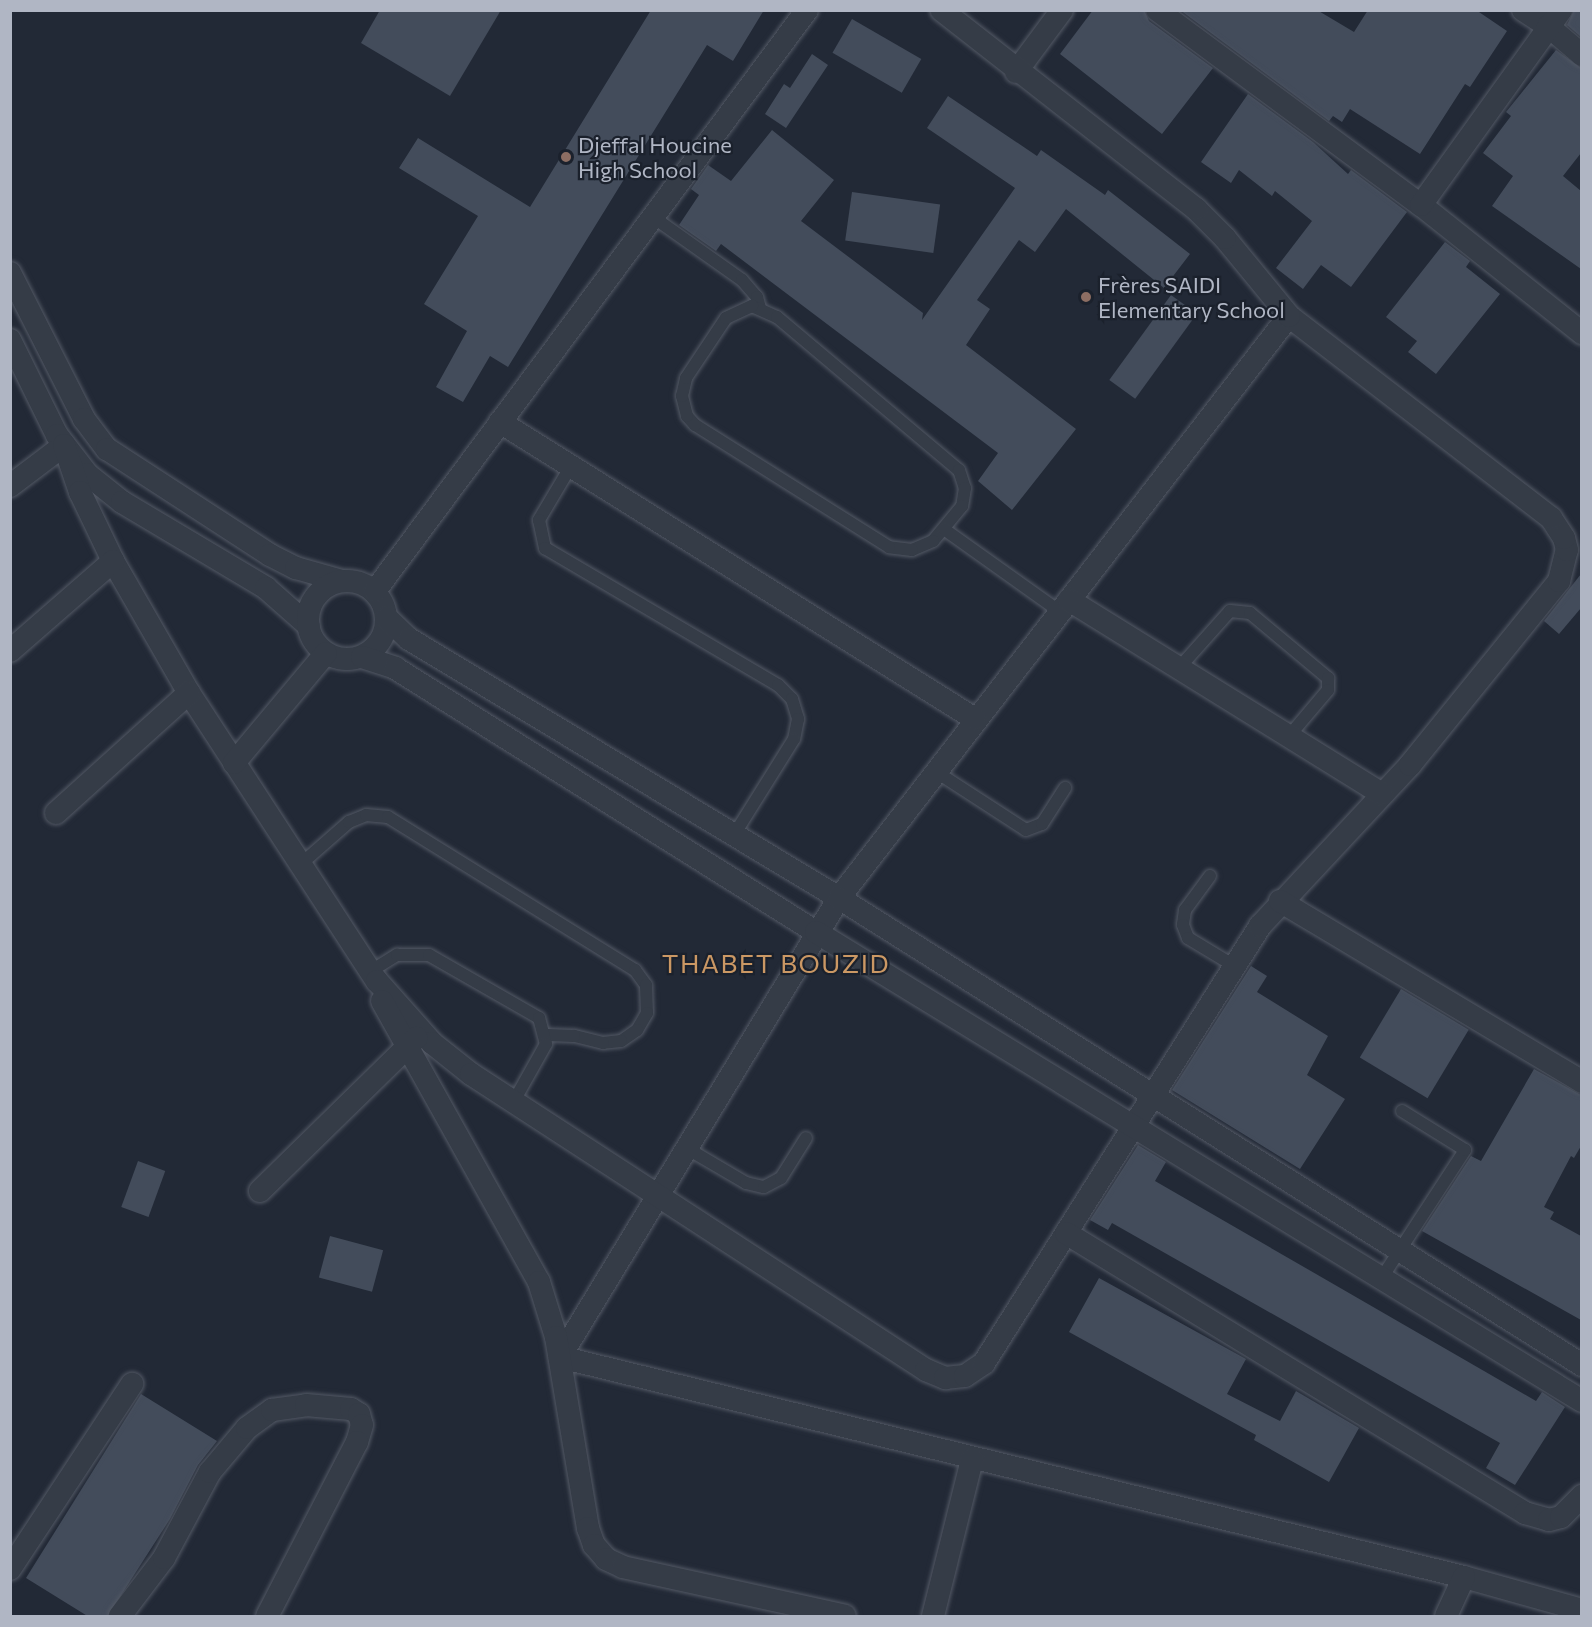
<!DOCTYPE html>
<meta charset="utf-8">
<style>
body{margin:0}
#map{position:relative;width:1592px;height:1627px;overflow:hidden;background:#222936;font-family:Commissioner,sans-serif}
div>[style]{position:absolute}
.building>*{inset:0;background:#434c5b;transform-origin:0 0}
.roads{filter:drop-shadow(0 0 2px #535965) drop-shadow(0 0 2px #535965)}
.service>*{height:12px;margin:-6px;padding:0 6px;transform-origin:6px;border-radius:6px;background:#353c47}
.minor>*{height:22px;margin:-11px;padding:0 11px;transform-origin:11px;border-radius:11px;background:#353c47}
.minor>.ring{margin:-11px;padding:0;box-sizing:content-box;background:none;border:22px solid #353c47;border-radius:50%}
.dots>*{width:16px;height:16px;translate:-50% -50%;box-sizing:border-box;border:3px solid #1b212c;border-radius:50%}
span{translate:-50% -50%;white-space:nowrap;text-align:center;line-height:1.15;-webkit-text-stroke:4.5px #1b212c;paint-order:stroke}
.poi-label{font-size:22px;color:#b0b6c4}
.left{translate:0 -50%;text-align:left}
.quarter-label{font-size:26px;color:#cb9864;letter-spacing:1.5px}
.frame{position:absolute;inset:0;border:12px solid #b0b6c4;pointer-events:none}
</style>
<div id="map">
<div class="building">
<i style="clip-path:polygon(380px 10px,501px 10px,450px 96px,361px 43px)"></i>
<i style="clip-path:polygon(651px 10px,764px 10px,733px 61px,707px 45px,508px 367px,490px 356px,463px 402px,436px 387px,467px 331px,424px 304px,478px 216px,399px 168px,418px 138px,530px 207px)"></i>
<i style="clip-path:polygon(1093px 10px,1144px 10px,1149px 21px,1213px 68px,1162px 134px,1060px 54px)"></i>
<i style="clip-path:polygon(1180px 10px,1317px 10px,1354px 32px,1368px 10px,1476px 10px,1507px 31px,1470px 87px,1465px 84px,1420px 154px,1350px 109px,1342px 122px,1333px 116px,1329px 121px)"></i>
<i style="clip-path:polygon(1574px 10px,1581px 10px,1581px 37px,1567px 25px)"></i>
<i style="left:852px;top:19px;width:80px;height:39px;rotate:30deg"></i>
<i style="clip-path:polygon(1556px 50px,1581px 68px,1581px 153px,1563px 176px,1581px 191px,1581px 269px,1492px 206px,1513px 176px,1483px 153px,1511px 116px,1506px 112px)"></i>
<i style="clip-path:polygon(812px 54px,828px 65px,786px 128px,765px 114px,784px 84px,790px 88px)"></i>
<i style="clip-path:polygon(1248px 94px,1313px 142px,1348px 174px,1351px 170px,1407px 212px,1351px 287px,1321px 265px,1303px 289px,1276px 268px,1312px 221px,1275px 191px,1272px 196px,1239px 170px,1231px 183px,1201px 162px)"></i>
<i style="clip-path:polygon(948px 96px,1037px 156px,1041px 150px,1105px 195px,1108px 190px,1190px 254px,1164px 288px,1066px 209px,1035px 252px,1019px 240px,977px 300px,990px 309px,966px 345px,1076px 429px,1012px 510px,978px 481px,998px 453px,721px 244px,716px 251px,679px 225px,699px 195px,691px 189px,708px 165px,731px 181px,772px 130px,834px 180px,801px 221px,923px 313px,922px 320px,1015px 188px,927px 128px)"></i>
<i style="left:852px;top:192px;width:89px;height:49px;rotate:8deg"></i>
<i style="clip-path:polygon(1445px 242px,1470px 261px,1466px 267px,1500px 294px,1436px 374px,1408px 352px,1417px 341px,1386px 317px)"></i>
<i style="left:1171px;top:295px;width:32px;height:105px;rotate:36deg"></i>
<i style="clip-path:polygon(1581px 574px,1581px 608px,1559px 634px,1544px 621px)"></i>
<i style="clip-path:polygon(1251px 966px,1267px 976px,1257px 992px,1328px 1036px,1307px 1075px,1345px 1099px,1300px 1169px,1172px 1090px)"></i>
<i style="left:1401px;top:989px;width:79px;height:80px;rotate:31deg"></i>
<i style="clip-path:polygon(1534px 1069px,1581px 1095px,1581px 1146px,1574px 1158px,1571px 1156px,1544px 1207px,1554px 1212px,1550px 1219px,1581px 1236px,1581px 1320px,1422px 1231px,1471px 1156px,1481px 1161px)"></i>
<i style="clip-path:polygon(1138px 1145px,1166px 1162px,1155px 1181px,1536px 1401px,1542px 1392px,1565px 1407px,1515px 1485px,1486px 1468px,1500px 1443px,1112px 1223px,1108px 1230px,1090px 1220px)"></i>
<i style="left:138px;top:1161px;width:29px;height:49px;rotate:20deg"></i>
<i style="left:330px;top:1236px;width:55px;height:43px;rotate:15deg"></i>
<i style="clip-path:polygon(1099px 1278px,1246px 1359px,1227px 1394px,1280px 1421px,1296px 1391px,1359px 1428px,1329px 1482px,1254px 1440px,1256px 1435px,1069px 1332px)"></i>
<i style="clip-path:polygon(141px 1394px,217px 1441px,198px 1465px,170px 1519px,107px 1617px,89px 1617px,26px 1578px)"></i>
</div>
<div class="roads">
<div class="service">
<i style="left:653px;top:217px;width:109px;rotate:35.3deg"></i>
<i style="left:742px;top:280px;width:23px;rotate:49deg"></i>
<i style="left:757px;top:297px;width:11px;rotate:75deg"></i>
<i style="left:752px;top:306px;width:27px;rotate:24deg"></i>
<i style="left:777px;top:317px;width:238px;rotate:40.1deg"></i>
<i style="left:959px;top:470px;width:19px;rotate:72deg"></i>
<i style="left:965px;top:488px;width:18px;rotate:99deg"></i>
<i style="left:962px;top:506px;width:45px;rotate:129.6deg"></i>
<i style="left:933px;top:541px;width:23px;rotate:157deg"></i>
<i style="left:912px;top:550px;width:23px;rotate:-173deg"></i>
<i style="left:889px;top:547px;width:229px;rotate:-147.8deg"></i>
<i style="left:695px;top:425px;width:12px;rotate:-132deg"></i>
<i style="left:687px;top:416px;width:21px;rotate:-104deg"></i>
<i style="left:682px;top:396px;width:18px;rotate:-77deg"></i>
<i style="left:686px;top:378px;width:72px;rotate:-56.3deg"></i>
<i style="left:726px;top:318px;width:29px;rotate:-25deg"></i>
<i style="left:571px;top:466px;width:63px;rotate:120.7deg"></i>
<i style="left:539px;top:520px;width:29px;rotate:78deg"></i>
<i style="left:545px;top:548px;width:270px;rotate:30.5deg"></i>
<i style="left:778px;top:685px;width:20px;rotate:45deg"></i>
<i style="left:792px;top:699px;width:21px;rotate:73deg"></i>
<i style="left:798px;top:719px;width:20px;rotate:101deg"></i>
<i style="left:794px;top:739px;width:113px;rotate:122deg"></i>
<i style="left:944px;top:529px;width:141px;rotate:35.5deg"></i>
<i style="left:1179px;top:668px;width:76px;rotate:-48.2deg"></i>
<i style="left:1230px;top:611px;width:20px;rotate:6deg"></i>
<i style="left:1250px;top:613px;width:102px;rotate:39.8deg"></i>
<i style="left:1328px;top:678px;width:12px;rotate:90deg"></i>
<i style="left:1328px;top:690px;width:60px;rotate:130.3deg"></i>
<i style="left:935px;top:771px;width:108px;rotate:33deg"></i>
<i style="left:1026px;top:830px;width:17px;rotate:-21deg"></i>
<i style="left:1042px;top:824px;width:43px;rotate:-57.4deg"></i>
<i style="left:301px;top:864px;width:64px;rotate:-41.2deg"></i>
<i style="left:349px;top:822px;width:18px;rotate:-22deg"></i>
<i style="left:366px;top:815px;width:22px;rotate:5deg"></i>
<i style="left:388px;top:817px;width:291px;rotate:31.8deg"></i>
<i style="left:635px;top:970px;width:19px;rotate:54deg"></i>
<i style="left:646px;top:985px;width:28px;rotate:88deg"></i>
<i style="left:647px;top:1013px;width:20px;rotate:120deg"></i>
<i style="left:637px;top:1030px;width:19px;rotate:145deg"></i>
<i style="left:621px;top:1041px;width:18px;rotate:174deg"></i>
<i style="left:603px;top:1043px;width:30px;rotate:-166deg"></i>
<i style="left:574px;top:1036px;width:27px;rotate:-178deg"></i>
<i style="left:1210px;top:876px;width:42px;rotate:126.3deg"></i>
<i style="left:1185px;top:910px;width:15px;rotate:98deg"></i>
<i style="left:1183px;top:925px;width:14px;rotate:69deg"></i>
<i style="left:1188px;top:938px;width:52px;rotate:31deg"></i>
<i style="left:371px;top:971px;width:31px;rotate:-32deg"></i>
<i style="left:397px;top:955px;width:32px"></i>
<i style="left:429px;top:955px;width:127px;rotate:29.8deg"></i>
<i style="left:539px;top:1018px;width:27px;rotate:75deg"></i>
<i style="left:546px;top:1044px;width:65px;rotate:119.3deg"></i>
<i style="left:688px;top:1149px;width:67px;rotate:30.4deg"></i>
<i style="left:746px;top:1183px;width:18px;rotate:13deg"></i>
<i style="left:764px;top:1187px;width:19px;rotate:-28deg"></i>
<i style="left:781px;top:1178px;width:47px;rotate:-58deg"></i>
<i style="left:1381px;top:1279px;width:154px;rotate:-56.9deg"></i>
<i style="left:1465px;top:1150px;width:74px;rotate:-148.2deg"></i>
</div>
<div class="minor">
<i style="left:1157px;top:10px;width:328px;rotate:36.5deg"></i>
<i style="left:1421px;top:205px;width:206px;rotate:38.5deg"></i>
<i style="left:1523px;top:10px;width:30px;rotate:33deg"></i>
<i style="left:1548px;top:26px;width:45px;rotate:40.5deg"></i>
<i style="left:1016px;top:72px;width:77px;rotate:-53.4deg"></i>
<i style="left:1421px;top:205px;width:240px;rotate:-54.3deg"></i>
<i style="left:10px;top:273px;width:164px;rotate:63.1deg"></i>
<i style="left:84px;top:419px;width:38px;rotate:53deg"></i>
<i style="left:107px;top:449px;width:194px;rotate:33deg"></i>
<i style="left:270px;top:555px;width:29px;rotate:27deg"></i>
<i style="left:296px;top:568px;width:48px;rotate:15.8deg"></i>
<i style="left:1289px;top:316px;width:736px;rotate:127.71deg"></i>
<i style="left:839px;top:898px;width:537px;rotate:121.29deg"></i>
<i style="left:560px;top:1357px;width:930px;rotate:13.68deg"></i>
<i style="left:1464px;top:1577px;width:123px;rotate:15.6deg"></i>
<i style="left:10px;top:340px;width:106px;rotate:63.7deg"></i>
<i style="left:57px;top:435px;width:49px;rotate:52.4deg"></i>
<i style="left:87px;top:474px;width:45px;rotate:38.7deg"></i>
<i style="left:122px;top:502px;width:168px;rotate:30.8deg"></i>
<i style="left:266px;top:588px;width:57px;rotate:41.5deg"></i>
<i style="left:500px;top:422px;width:560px;rotate:32.02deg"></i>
<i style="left:10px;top:486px;width:68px;rotate:-37.2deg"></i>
<i style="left:64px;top:445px;width:50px;rotate:71.2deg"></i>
<i style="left:80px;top:492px;width:76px;rotate:64.4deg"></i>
<i style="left:113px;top:561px;width:152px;rotate:60.1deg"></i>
<i style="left:189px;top:693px;width:344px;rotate:56.9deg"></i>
<i style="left:377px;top:981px;width:83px;rotate:48.4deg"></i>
<i style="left:432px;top:1043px;width:50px;rotate:38.5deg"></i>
<i style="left:471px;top:1074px;width:543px;rotate:33.05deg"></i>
<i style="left:926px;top:1370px;width:21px;rotate:23deg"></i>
<i style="left:945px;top:1378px;width:20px;rotate:-6deg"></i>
<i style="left:965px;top:1376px;width:23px;rotate:-34deg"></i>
<i style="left:984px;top:1363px;width:517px;rotate:-57.72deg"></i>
<i style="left:1260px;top:926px;width:220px;rotate:-47deg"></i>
<i style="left:1410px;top:765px;width:237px;rotate:-51deg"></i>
<i style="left:1559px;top:581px;width:32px;rotate:-76deg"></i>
<i style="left:1567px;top:550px;width:12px;rotate:-104deg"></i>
<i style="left:1564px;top:538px;width:24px;rotate:-123deg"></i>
<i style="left:1551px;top:518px;width:331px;rotate:-142.4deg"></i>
<i style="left:1289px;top:316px;width:101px;rotate:-129.4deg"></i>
<i style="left:1225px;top:238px;width:41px;rotate:-135deg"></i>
<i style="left:1196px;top:209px;width:323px;rotate:-142deg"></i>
<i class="ring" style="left:308px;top:581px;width:56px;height:56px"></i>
<i style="left:375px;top:591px;width:724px;rotate:-53.37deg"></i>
<i style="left:1069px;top:600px;width:368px;rotate:31.8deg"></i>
<i style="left:387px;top:618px;width:30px;rotate:44deg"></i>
<i style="left:409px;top:639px;width:502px;rotate:31.06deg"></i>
<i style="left:839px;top:898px;width:878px;rotate:32.15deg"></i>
<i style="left:10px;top:651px;width:137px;rotate:-41.1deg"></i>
<i style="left:362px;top:657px;width:35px;rotate:18deg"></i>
<i style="left:395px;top:668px;width:497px;rotate:32.1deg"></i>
<i style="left:816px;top:932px;width:898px;rotate:31.48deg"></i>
<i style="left:234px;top:763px;width:143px;rotate:-50.1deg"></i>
<i style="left:56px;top:813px;width:179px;rotate:-42.1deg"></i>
<i style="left:1280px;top:901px;width:352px;rotate:30.9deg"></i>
<i style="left:382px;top:1001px;width:322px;rotate:60.8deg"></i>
<i style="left:539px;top:1282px;width:58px;rotate:72.8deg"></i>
<i style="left:556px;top:1337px;width:194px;rotate:80.5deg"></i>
<i style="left:588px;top:1528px;width:18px;rotate:71deg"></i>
<i style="left:594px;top:1545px;width:18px;rotate:49deg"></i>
<i style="left:606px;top:1559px;width:19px;rotate:25deg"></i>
<i style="left:623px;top:1567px;width:227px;rotate:12.4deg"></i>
<i style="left:260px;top:1191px;width:219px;rotate:-44.4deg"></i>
<i style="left:1066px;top:1233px;width:538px;rotate:31.38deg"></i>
<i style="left:1525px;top:1513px;width:25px;rotate:16deg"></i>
<i style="left:1549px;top:1520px;width:12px;rotate:-14deg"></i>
<i style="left:1561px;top:1517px;width:30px;rotate:-45deg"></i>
<i style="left:10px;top:1569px;width:222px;rotate:-56.6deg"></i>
<i style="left:120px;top:1616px;width:73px;rotate:-52.8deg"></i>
<i style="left:164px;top:1558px;width:98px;rotate:-61.9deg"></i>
<i style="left:210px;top:1472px;width:57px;rotate:-49.9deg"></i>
<i style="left:247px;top:1428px;width:31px;rotate:-36deg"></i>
<i style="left:272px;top:1410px;width:34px;rotate:-8deg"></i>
<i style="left:306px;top:1405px;width:45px;rotate:5.1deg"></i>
<i style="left:351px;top:1409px;width:9px;rotate:32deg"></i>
<i style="left:359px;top:1414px;width:11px;rotate:75deg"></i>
<i style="left:362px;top:1425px;width:18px;rotate:106deg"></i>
<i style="left:357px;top:1442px;width:196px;rotate:117.3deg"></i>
<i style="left:933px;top:1616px;width:162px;rotate:-76deg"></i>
<i style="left:1446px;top:1616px;width:43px;rotate:-65.2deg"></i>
</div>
</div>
<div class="dots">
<i style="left:566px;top:157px;background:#8d6e63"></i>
<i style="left:1086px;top:297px;background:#8d6e63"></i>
</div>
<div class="poi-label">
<span class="left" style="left:578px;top:157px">Djeffal Houcine<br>High School</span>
<span class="left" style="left:1098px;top:297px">Frères SAIDI<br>Elementary School</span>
</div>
<div class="quarter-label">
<span style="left:776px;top:963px">THABET BOUZID</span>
</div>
<div class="frame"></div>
</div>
